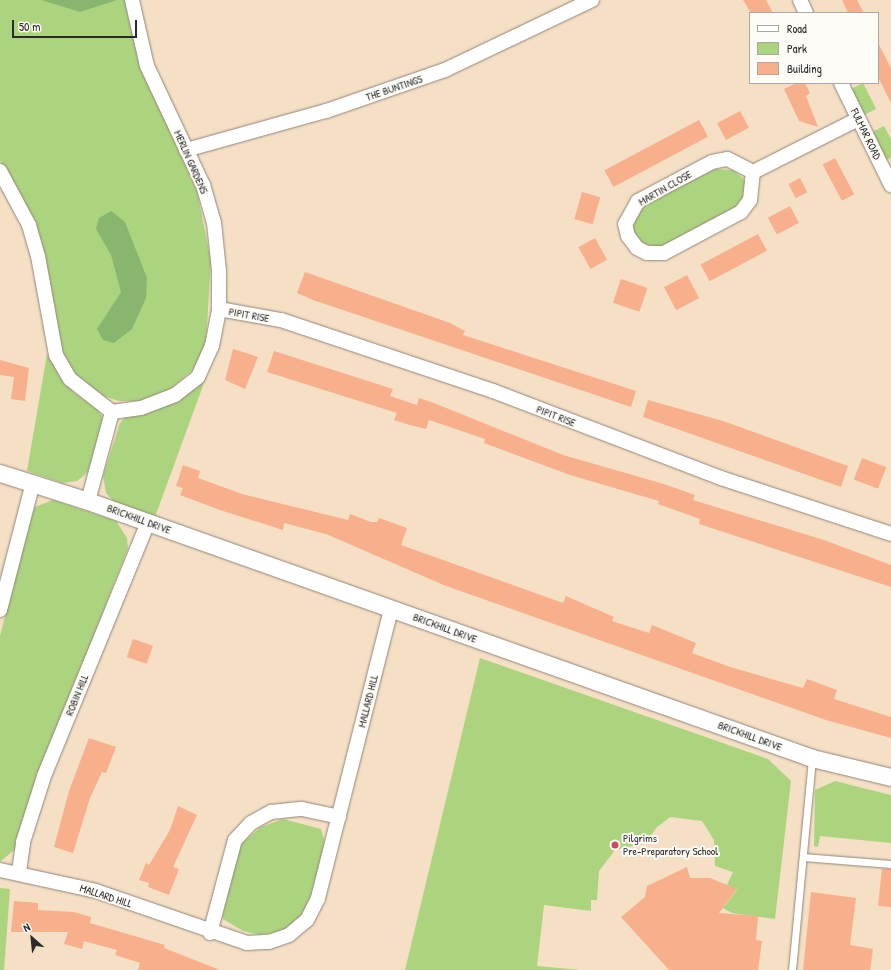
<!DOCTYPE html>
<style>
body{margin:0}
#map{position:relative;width:891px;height:970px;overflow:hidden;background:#f5dfc5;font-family:"Patrick Hand",sans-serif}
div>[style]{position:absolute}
.green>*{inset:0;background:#acd47f;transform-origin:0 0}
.forest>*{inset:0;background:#89b66e}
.building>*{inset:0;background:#f8af8c;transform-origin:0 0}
.roads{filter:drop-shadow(0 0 1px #908578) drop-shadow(0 0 1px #908578)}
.service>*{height:7px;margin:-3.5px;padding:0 3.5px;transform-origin:3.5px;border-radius:3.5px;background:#fff}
.minor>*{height:14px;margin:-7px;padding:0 7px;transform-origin:7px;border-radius:7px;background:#fff}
.tertiary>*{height:17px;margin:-8.5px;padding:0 8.5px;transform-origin:8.5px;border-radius:8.5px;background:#fff}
.dots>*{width:11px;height:11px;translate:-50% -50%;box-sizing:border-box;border:2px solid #fdfcf7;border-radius:50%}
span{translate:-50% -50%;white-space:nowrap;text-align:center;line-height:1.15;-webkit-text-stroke:4px #fdfcf7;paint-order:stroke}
.street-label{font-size:11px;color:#2b2b2b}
.poi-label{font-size:11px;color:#2b2b2b}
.left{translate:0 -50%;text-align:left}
.legend{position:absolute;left:749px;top:12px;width:130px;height:72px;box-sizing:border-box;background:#fdfcf7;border:1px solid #a9a8a5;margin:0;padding:5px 7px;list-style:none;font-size:12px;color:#2b2b2b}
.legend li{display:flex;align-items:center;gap:8px;height:20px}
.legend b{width:20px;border:1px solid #a9a8a5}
.north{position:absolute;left:12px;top:918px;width:40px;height:40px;-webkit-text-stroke:3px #fdfcf7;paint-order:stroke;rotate:333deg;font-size:11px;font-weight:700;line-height:16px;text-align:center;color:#2b2b2b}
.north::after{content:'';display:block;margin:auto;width:14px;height:18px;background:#2b2b2b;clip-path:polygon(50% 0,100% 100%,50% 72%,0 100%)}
.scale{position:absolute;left:12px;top:20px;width:125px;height:18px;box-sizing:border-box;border:2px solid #2b2b2b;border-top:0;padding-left:5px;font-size:12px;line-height:14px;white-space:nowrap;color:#2b2b2b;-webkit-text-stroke:3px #fdfcf7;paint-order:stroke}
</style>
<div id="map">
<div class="green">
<i style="clip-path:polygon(0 0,126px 0,139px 63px,197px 191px,211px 261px,206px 342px,196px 367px,166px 393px,142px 401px,119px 401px,97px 394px,82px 382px,60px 354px,15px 187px,0 161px)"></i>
<i style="left:863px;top:83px;width:29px;height:13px;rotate:63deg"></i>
<i style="clip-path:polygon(884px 126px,891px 139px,891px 158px,885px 160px,872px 132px)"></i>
<i style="clip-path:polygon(715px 169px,733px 170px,745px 180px,744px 199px,737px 208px,662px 248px,638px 242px,630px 225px,641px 206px)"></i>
<i style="clip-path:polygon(47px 354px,73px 392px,97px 409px,103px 418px,104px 428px,88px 472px,77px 481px,63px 483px,27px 471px)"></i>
<i style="clip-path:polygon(208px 372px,155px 517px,114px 502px,106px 493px,103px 476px,120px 423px,125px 417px,197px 384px)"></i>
<i style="clip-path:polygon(53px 500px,116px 521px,127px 538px,128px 548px,28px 804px,15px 849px,0 862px,0 636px,30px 518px,35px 507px)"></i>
<i style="clip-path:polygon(480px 658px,768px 759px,791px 781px,775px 919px,732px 913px,723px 908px,737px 890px,727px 885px,733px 872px,715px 866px,714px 840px,702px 821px,670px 817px,656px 828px,646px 843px,615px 850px,599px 871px,597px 900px,591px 900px,591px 911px,544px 905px,537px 966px,581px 970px,405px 970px)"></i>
<i style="clip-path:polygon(835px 781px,891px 795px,891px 843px,820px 836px,818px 847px,814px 846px,815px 790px)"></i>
<i style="clip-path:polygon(283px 819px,321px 829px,326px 847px,312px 902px,301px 919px,284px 930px,260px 935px,243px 931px,223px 919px,224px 891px,239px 846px,261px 827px)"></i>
<i style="clip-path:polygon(0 888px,10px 889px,4px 970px,0 970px)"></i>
</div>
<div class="forest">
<i style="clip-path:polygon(41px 0,117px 0,80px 12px)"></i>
<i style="clip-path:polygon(111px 211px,125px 222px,147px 278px,146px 298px,132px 329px,114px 343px,103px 340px,97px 329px,121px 292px,111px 255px,96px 229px,99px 218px)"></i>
</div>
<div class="building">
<i style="clip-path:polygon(743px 0,766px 0,773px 13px,751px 13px)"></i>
<i style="clip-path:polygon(842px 0,857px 0,864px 13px,848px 13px)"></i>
<i style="clip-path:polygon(878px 43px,891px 68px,891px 103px,878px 77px)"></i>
<i style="clip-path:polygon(797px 83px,805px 83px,810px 93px,806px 96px,818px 127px,799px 121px,784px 89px)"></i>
<i style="left:740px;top:111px;width:19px;height:26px;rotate:62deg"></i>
<i style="left:699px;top:120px;width:19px;height:107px;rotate:62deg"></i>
<i style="left:835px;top:158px;width:41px;height:14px;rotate:62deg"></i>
<i style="left:800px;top:178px;width:16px;height:13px;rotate:63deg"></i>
<i style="left:582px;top:192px;width:19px;height:28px;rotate:16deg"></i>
<i style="left:790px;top:206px;width:19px;height:25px;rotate:62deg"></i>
<i style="left:758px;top:234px;width:19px;height:65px;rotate:62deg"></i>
<i style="left:595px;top:238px;width:25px;height:19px;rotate:61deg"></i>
<i style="clip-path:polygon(305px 272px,450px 323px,465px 331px,463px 335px,636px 391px,631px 407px,313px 300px,297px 293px)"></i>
<i style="left:687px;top:275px;width:26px;height:26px;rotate:62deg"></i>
<i style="left:621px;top:279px;width:28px;height:25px;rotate:19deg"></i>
<i style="clip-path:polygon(233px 349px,258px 357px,245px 389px,225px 380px)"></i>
<i style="clip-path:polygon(274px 351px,393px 389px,390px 396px,417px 405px,419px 398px,434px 403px,563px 455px,664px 484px,695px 495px,693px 500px,824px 540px,891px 565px,891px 587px,699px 524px,700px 519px,658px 504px,659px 501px,570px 475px,484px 443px,485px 439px,429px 420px,426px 429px,410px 425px,394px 420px,397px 413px,267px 372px)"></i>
<i style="clip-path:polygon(0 360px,29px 368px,25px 401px,11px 399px,14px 377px,0 375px)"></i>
<i style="clip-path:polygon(648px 400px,723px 421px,848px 466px,841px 487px,643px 417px)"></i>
<i style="left:862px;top:458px;width:26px;height:23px;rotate:21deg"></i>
<i style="clip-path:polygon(183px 465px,200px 471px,198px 478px,242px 494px,348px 520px,350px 514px,371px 522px,377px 522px,379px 518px,407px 528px,401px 545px,563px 603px,566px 596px,614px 617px,612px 621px,649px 633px,652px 625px,696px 643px,692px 653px,730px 667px,803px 688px,807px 679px,837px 690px,834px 699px,891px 717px,891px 738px,826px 720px,446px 586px,326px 534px,284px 523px,283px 530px,220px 510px,180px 495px,183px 488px,176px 486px)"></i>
<i style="left:133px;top:639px;width:21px;height:19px;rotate:19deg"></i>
<i style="clip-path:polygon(89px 738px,116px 747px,106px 773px,102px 772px,90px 798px,73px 853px,54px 847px,69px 791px)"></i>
<i style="clip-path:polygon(178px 806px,197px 815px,173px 867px,179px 869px,169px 895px,148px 887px,149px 883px,139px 880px,146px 863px,149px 865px,170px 830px)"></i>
<i style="clip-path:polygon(687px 867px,690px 878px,710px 878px,737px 889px,719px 913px,758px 916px,756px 940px,762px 941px,758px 970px,669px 970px,621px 917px,645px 897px,647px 886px)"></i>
<i style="clip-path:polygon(882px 869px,891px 869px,891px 907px,878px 906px)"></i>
<i style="clip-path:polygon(811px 892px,856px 898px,850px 945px,873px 949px,870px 970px,803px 970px)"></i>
<i style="clip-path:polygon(14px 901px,38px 903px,38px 910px,74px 912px,91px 917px,90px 923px,165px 945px,164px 948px,220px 970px,138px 970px,140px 963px,115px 955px,117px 950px,84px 941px,82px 949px,64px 944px,68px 932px,11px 932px)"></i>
</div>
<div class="roads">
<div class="service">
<i style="left:803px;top:857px;width:88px;rotate:4.5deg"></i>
<i style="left:792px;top:970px;width:213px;rotate:-84.6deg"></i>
</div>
<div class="minor">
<i style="left:800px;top:0;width:14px;rotate:65deg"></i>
<i style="left:841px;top:83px;width:114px;rotate:63.9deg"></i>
<i style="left:186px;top:150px;width:145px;rotate:-15.6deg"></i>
<i style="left:326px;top:111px;width:126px;rotate:-19deg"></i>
<i style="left:445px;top:70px;width:163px;rotate:-25.5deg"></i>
<i style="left:0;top:171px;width:61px;rotate:61.8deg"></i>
<i style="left:29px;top:225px;width:32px;rotate:74deg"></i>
<i style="left:38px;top:256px;width:101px;rotate:79.7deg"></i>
<i style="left:56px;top:355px;width:28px;rotate:60deg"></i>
<i style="left:70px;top:379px;width:53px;rotate:38.2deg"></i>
<i style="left:112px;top:412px;width:92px;rotate:105.1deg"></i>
<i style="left:753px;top:172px;width:29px;rotate:-153deg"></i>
<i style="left:727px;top:159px;width:15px;rotate:169deg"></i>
<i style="left:712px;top:162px;width:84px;rotate:152.2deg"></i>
<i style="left:638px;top:201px;width:26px;rotate:119deg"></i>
<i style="left:625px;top:224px;width:12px;rotate:76deg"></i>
<i style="left:628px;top:236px;width:15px;rotate:53deg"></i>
<i style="left:637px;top:248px;width:11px;rotate:27deg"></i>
<i style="left:647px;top:253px;width:17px"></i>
<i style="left:664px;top:253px;width:87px;rotate:-28deg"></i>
<i style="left:741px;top:212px;width:15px;rotate:-53deg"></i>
<i style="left:750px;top:200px;width:28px;rotate:-84deg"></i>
<i style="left:753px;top:172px;width:118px;rotate:-26.8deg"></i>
<i style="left:219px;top:309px;width:63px;rotate:10.1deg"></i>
<i style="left:281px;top:320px;width:224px;rotate:18.5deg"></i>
<i style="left:493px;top:391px;width:244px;rotate:20.9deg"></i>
<i style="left:721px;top:478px;width:179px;rotate:18.2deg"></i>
<i style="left:112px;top:412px;width:29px;rotate:-8deg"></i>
<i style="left:141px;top:408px;width:36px;rotate:-21deg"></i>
<i style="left:175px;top:395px;width:29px;rotate:-38deg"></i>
<i style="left:198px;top:377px;width:34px;rotate:-66deg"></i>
<i style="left:212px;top:346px;width:38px;rotate:-79deg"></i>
<i style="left:219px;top:309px;width:38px;rotate:-90deg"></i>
<i style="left:219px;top:271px;width:48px;rotate:-95.9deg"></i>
<i style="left:214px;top:223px;width:40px;rotate:-106deg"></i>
<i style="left:203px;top:185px;width:132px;rotate:-115.2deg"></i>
<i style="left:147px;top:66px;width:68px;rotate:-102.8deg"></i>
<i style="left:0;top:610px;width:132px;rotate:-75.5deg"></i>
<i style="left:0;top:870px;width:98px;rotate:12.3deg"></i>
<i style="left:96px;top:891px;width:160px;rotate:19deg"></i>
<i style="left:247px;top:943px;width:22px;rotate:-3deg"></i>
<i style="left:269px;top:942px;width:21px;rotate:-19deg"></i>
<i style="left:289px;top:935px;width:23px;rotate:-40deg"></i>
<i style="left:307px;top:920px;width:25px;rotate:-63deg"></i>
<i style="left:318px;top:898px;width:298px;rotate:-75.8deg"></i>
<i style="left:19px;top:872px;width:30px;rotate:-82deg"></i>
<i style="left:23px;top:842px;width:69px;rotate:-72.3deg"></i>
<i style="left:44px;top:776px;width:274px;rotate:-67.7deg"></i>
<i style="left:210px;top:933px;width:96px;rotate:-75deg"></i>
<i style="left:235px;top:840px;width:23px;rotate:-47deg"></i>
<i style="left:251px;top:823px;width:23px;rotate:-29deg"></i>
<i style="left:271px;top:812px;width:31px;rotate:-6deg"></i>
<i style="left:302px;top:809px;width:38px;rotate:12deg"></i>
</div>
<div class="tertiary">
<i style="left:0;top:473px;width:92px;rotate:17.7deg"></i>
<i style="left:88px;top:501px;width:768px;rotate:19.54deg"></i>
<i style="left:812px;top:758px;width:81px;rotate:13.5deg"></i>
</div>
</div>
<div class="dots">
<i style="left:615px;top:845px;background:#d1495b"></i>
</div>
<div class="street-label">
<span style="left:394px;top:88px;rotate:-19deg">THE BUNTINGS</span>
<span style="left:866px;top:134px;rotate:64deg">FULMAR ROAD</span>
<span style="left:191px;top:162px;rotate:66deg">MERLIN GARDENS</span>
<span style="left:665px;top:188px;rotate:-30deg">MARTIN CLOSE</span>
<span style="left:249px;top:315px;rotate:10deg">PIPIT RISE</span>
<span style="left:556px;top:416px;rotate:21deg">PIPIT RISE</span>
<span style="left:139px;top:519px;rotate:20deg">BRICKHILL DRIVE</span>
<span style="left:445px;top:628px;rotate:20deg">BRICKHILL DRIVE</span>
<span style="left:77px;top:695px;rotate:-68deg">ROBIN HILL</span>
<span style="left:368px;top:701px;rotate:-76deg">MALLARD HILL</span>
<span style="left:750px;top:736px;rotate:20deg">BRICKHILL DRIVE</span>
<span style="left:106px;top:896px;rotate:18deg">MALLARD HILL</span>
</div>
<div class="poi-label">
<span class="left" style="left:623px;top:845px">Pilgrims<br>Pre-Preparatory School</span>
</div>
<ul class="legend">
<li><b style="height:5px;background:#fff"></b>Road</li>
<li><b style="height:11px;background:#acd47f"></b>Park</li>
<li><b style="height:11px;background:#f8af8c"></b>Building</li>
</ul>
<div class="north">N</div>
<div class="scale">50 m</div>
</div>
